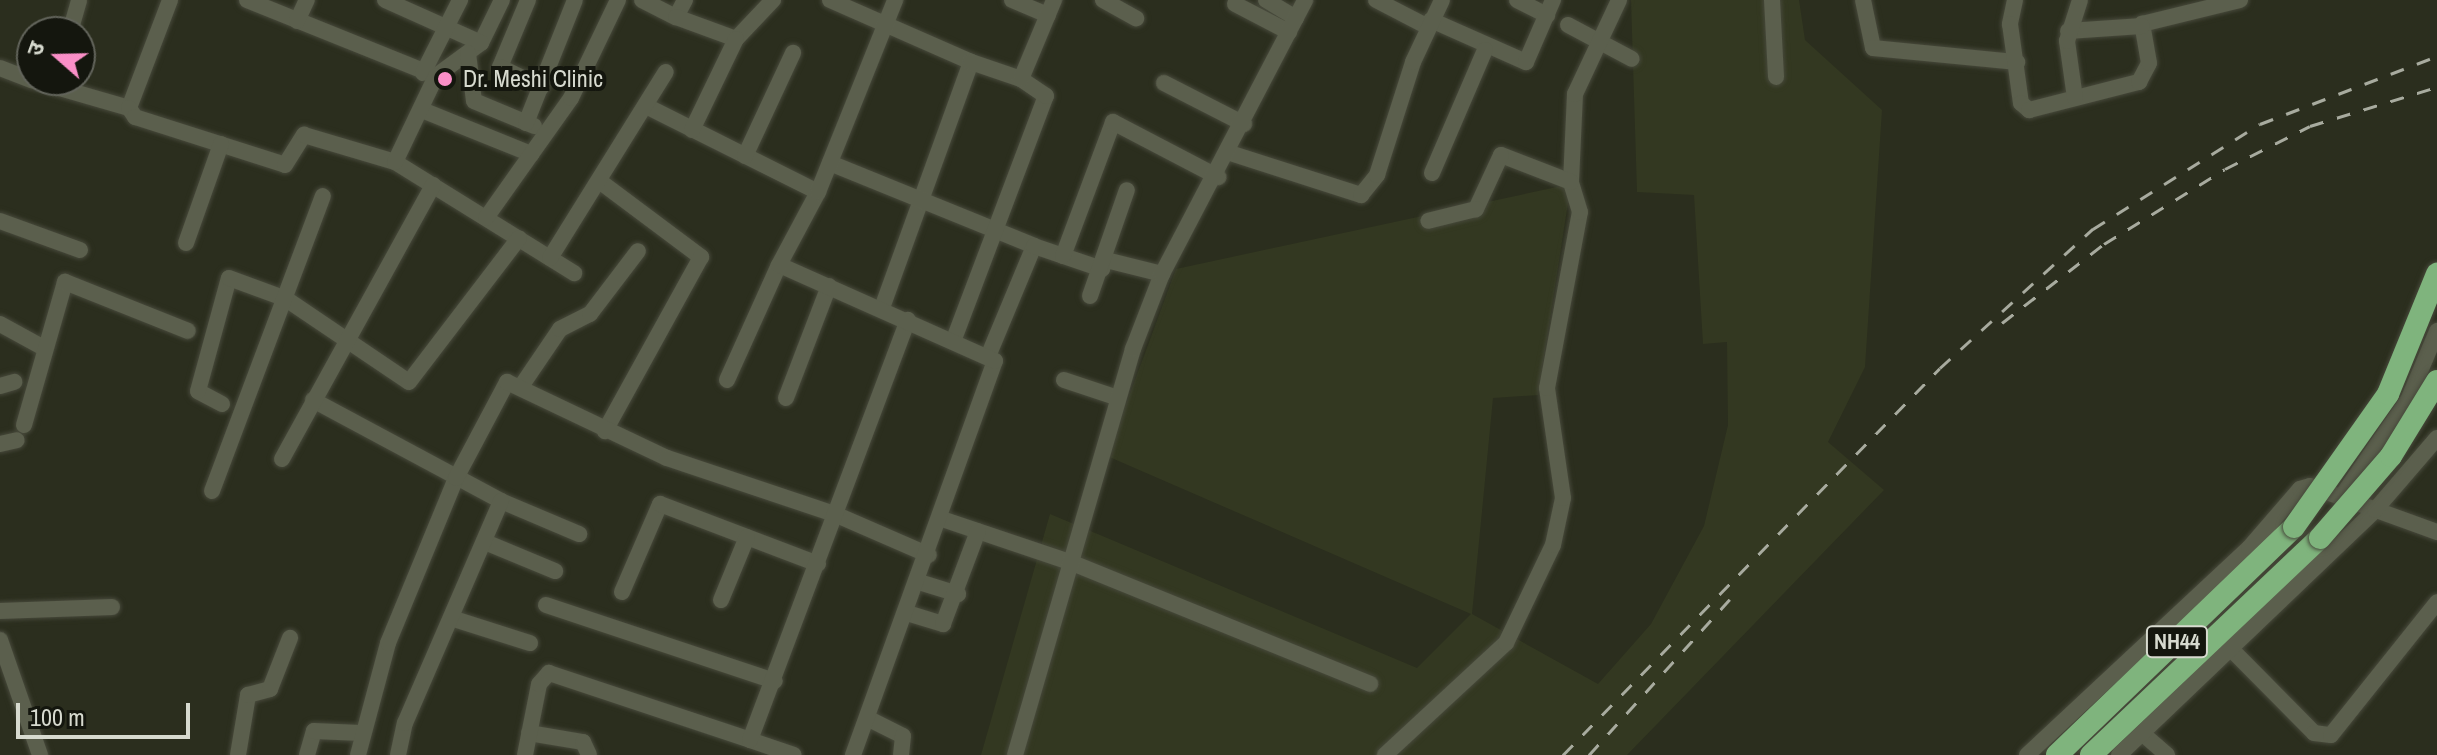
<!DOCTYPE html>
<meta charset="utf-8">
<style>
body{margin:0}
#map{position:relative;width:2437px;height:755px;overflow:hidden;background:#2b2e1e;font-family:"Archivo Narrow","Noto Sans Devanagari",sans-serif}
div>[style]{position:absolute}
.built>*{inset:0;background:#333821}
.roads{filter:drop-shadow(0 0 2px #47493b) drop-shadow(0 0 2px #47493b)}
.minor>*{height:16px;margin:-8px;padding:0 8px;transform-origin:8px;border-radius:8px;background:#5b5f4d}
.highway>*{height:22px;margin:-11px;padding:0 11px;transform-origin:11px;border-radius:11px;background:#7fb47d}
.rail>*{height:3px;margin-top:-1.5px;transform-origin:0;background:repeating-linear-gradient(90deg,#a8ab9f 0 14px,transparent 0 28px)}
.bridges{filter:drop-shadow(0 0 2px #47493b) drop-shadow(0 0 2px #47493b)}
.highway-bridge>*{height:22px;margin:-11px;padding:0 11px;transform-origin:11px;border-radius:11px;background:#7fb47d}
.dots>*{width:22px;height:22px;translate:-50% -50%;box-sizing:border-box;border:4px solid #14160e;border-radius:50%}
span{translate:-50% -50%;white-space:nowrap;text-align:center;line-height:1.15;-webkit-text-stroke:8px #14160e;paint-order:stroke}
.shield-label span{padding:2px 6px;background:#14160e;border:2px solid;border-radius:6px;-webkit-text-stroke-width:0}
.shield-label{font-size:22px;color:#d7dacf;font-weight:700}
.poi-label{font-size:24px;color:#d7dacf}
.left{translate:0 -50%;text-align:left}
.north{position:absolute;left:16px;top:16px;width:80px;height:80px;box-sizing:border-box;background:#14160e;border:2px solid #62645b;border-radius:50%;rotate:290deg;font-size:22px;font-weight:700;line-height:32px;text-align:center;color:#d7dacf}
.north::after{content:'';display:block;margin:auto;width:28px;height:36px;background:#fa8fc7;clip-path:polygon(50% 0,100% 100%,50% 72%,0 100%)}
.scale{position:absolute;left:16px;top:703px;width:174px;height:36px;box-sizing:border-box;border:4px solid #d7dacf;border-top:0;padding-left:10px;font-size:24px;line-height:28px;white-space:nowrap;color:#d7dacf;-webkit-text-stroke:6px #14160e;paint-order:stroke}
</style>
<div id="map">
<div class="built">
<i style="clip-path:polygon(1631px 0,1799px 0,1805px 40px,1882px 110px,1865px 367px,1828px 442px,1884px 490px,1627px 755px,981px 755px,1050px 514px,1417px 668px,1471px 614px,1107px 456px,1176px 269px,1571px 184px,1538px 395px,1493px 398px,1472px 614px,1598px 684px,1651px 624px,1704px 526px,1728px 425px,1727px 342px,1703px 344px,1694px 195px,1637px 192px)"></i>
</div>
<div class="roads">
<div class="minor">
<i style="left:247px;top:0;width:204px;rotate:21.9deg"></i>
<i style="left:436px;top:76px;width:56px;rotate:-36.3deg"></i>
<i style="left:481px;top:43px;width:48px;rotate:-64deg"></i>
<i style="left:385px;top:0;width:105px;rotate:24.1deg"></i>
<i style="left:528px;top:0;width:73px;rotate:112.7deg"></i>
<i style="left:500px;top:67px;width:46px;rotate:26deg"></i>
<i style="left:642px;top:0;width:38px;rotate:27deg"></i>
<i style="left:685px;top:0;width:19px;rotate:118deg"></i>
<i style="left:676px;top:17px;width:64px;rotate:20.1deg"></i>
<i style="left:736px;top:39px;width:54px;rotate:-46.5deg"></i>
<i style="left:830px;top:0;width:154px;rotate:23.7deg"></i>
<i style="left:971px;top:62px;width:262px;rotate:109.9deg"></i>
<i style="left:1012px;top:0;width:39px;rotate:23deg"></i>
<i style="left:1103px;top:0;width:38px;rotate:29deg"></i>
<i style="left:1266px;top:0;width:35px;rotate:31deg"></i>
<i style="left:1376px;top:0;width:59px;rotate:27.4deg"></i>
<i style="left:1517px;top:0;width:34px;rotate:27deg"></i>
<i style="left:1772px;top:0;width:77px;rotate:87deg"></i>
<i style="left:1863px;top:0;width:49px;rotate:78.2deg"></i>
<i style="left:1873px;top:48px;width:145px;rotate:5.6deg"></i>
<i style="left:2015px;top:0;width:25px;rotate:102deg"></i>
<i style="left:2010px;top:24px;width:80px;rotate:82.1deg"></i>
<i style="left:2021px;top:103px;width:11px;rotate:41deg"></i>
<i style="left:2029px;top:110px;width:114px;rotate:-14.3deg"></i>
<i style="left:2139px;top:82px;width:21px;rotate:-62deg"></i>
<i style="left:2149px;top:63px;width:40px;rotate:-100deg"></i>
<i style="left:2142px;top:24px;width:101px;rotate:-13.8deg"></i>
<i style="left:1235px;top:4px;width:61px;rotate:27.4deg"></i>
<i style="left:1431px;top:20px;width:104px;rotate:23.9deg"></i>
<i style="left:1526px;top:62px;width:68px;rotate:-66.5deg"></i>
<i style="left:297px;top:21px;width:23px;rotate:-65deg"></i>
<i style="left:1568px;top:25px;width:72px;rotate:28deg"></i>
<i style="left:2068px;top:31px;width:74px;rotate:-3.9deg"></i>
<i style="left:70px;top:32px;width:33px;rotate:-74deg"></i>
<i style="left:468px;top:53px;width:48px;rotate:82.9deg"></i>
<i style="left:474px;top:101px;width:65px;rotate:22.6deg"></i>
<i style="left:971px;top:62px;width:53px;rotate:18.8deg"></i>
<i style="left:0;top:68px;width:34px;rotate:21deg"></i>
<i style="left:423px;top:73px;width:82px;rotate:-63.1deg"></i>
<i style="left:32px;top:80px;width:101px;rotate:16.1deg"></i>
<i style="left:129px;top:108px;width:116px;rotate:-69.2deg"></i>
<i style="left:1164px;top:83px;width:90px;rotate:27.1deg"></i>
<i style="left:2075px;top:98px;width:58px;rotate:-98deg"></i>
<i style="left:2067px;top:41px;width:43px;rotate:-72.4deg"></i>
<i style="left:646px;top:106px;width:192px;rotate:26.6deg"></i>
<i style="left:129px;top:108px;width:11px;rotate:56deg"></i>
<i style="left:135px;top:117px;width:157px;rotate:17.7deg"></i>
<i style="left:285px;top:165px;width:36px;rotate:-58deg"></i>
<i style="left:304px;top:135px;width:95px;rotate:16.5deg"></i>
<i style="left:395px;top:162px;width:211px;rotate:31.8deg"></i>
<i style="left:422px;top:110px;width:118px;rotate:22deg"></i>
<i style="left:526px;top:123px;width:132px;rotate:-68.3deg"></i>
<i style="left:692px;top:130px;width:101px;rotate:-64.2deg"></i>
<i style="left:1230px;top:153px;width:138px;rotate:17.8deg"></i>
<i style="left:1361px;top:195px;width:26px;rotate:-51deg"></i>
<i style="left:1377px;top:175px;width:119px;rotate:-72.3deg"></i>
<i style="left:1413px;top:62px;width:68px;rotate:-64.9deg"></i>
<i style="left:745px;top:156px;width:114px;rotate:-65deg"></i>
<i style="left:395px;top:162px;width:95px;rotate:-64.5deg"></i>
<i style="left:830px;top:163px;width:220px;rotate:22.1deg"></i>
<i style="left:1034px;top:246px;width:117px;rotate:112.6deg"></i>
<i style="left:1432px;top:173px;width:134px;rotate:-66.7deg"></i>
<i style="left:1571px;top:182px;width:88px;rotate:-87.4deg"></i>
<i style="left:1575px;top:94px;width:104px;rotate:-64.9deg"></i>
<i style="left:602px;top:183px;width:124px;rotate:36.8deg"></i>
<i style="left:701px;top:257px;width:199px;rotate:118.9deg"></i>
<i style="left:486px;top:218px;width:147px;rotate:-54.7deg"></i>
<i style="left:571px;top:98px;width:109px;rotate:-64.4deg"></i>
<i style="left:0;top:221px;width:85px;rotate:19.9deg"></i>
<i style="left:186px;top:243px;width:105px;rotate:-70.5deg"></i>
<i style="left:1034px;top:246px;width:72px;rotate:18.7deg"></i>
<i style="left:1063px;top:256px;width:143px;rotate:-69.5deg"></i>
<i style="left:1113px;top:122px;width:119px;rotate:27.6deg"></i>
<i style="left:550px;top:258px;width:219px;rotate:-58.1deg"></i>
<i style="left:1106px;top:260px;width:58px;rotate:14deg"></i>
<i style="left:1090px;top:296px;width:112px;rotate:-70.8deg"></i>
<i style="left:0;top:324px;width:50px;rotate:28.6deg"></i>
<i style="left:954px;top:339px;width:260px;rotate:-69.3deg"></i>
<i style="left:1046px;top:96px;width:30px;rotate:-146deg"></i>
<i style="left:1021px;top:79px;width:86px;rotate:-67.3deg"></i>
<i style="left:727px;top:380px;width:126px;rotate:-65.7deg"></i>
<i style="left:1064px;top:380px;width:57px;rotate:18.4deg"></i>
<i style="left:522px;top:385px;width:68px;rotate:-55.8deg"></i>
<i style="left:560px;top:329px;width:34px;rotate:-27deg"></i>
<i style="left:590px;top:314px;width:79px;rotate:-52.7deg"></i>
<i style="left:0;top:386px;width:15px;rotate:-16deg"></i>
<i style="left:786px;top:398px;width:120px;rotate:-69deg"></i>
<i style="left:313px;top:400px;width:213px;rotate:28.2deg"></i>
<i style="left:501px;top:501px;width:85px;rotate:22.9deg"></i>
<i style="left:222px;top:404px;width:27px;rotate:-152deg"></i>
<i style="left:198px;top:391px;width:117px;rotate:-74.7deg"></i>
<i style="left:229px;top:278px;width:61px;rotate:20.2deg"></i>
<i style="left:286px;top:299px;width:148px;rotate:34deg"></i>
<i style="left:409px;top:382px;width:181px;rotate:-52.6deg"></i>
<i style="left:24px;top:425px;width:149px;rotate:-74deg"></i>
<i style="left:65px;top:282px;width:132px;rotate:21.7deg"></i>
<i style="left:0;top:444px;width:17px;rotate:-13deg"></i>
<i style="left:282px;top:459px;width:313px;rotate:-61.1deg"></i>
<i style="left:212px;top:491px;width:315px;rotate:-69.4deg"></i>
<i style="left:2341px;top:497px;width:118px;rotate:-55.4deg"></i>
<i style="left:2408px;top:400px;width:75px;rotate:-67.2deg"></i>
<i style="left:942px;top:519px;width:135px;rotate:18.6deg"></i>
<i style="left:1070px;top:562px;width:324px;rotate:22.1deg"></i>
<i style="left:485px;top:542px;width:76px;rotate:22.5deg"></i>
<i style="left:919px;top:582px;width:41px;rotate:17.1deg"></i>
<i style="left:622px;top:592px;width:96px;rotate:-66.6deg"></i>
<i style="left:660px;top:504px;width:169px;rotate:20.8deg"></i>
<i style="left:721px;top:600px;width:68px;rotate:-67.6deg"></i>
<i style="left:546px;top:605px;width:241px;rotate:18.4deg"></i>
<i style="left:0;top:611px;width:112px;rotate:-2deg"></i>
<i style="left:907px;top:613px;width:38px;rotate:17deg"></i>
<i style="left:943px;top:624px;width:99px;rotate:-69.4deg"></i>
<i style="left:451px;top:618px;width:83px;rotate:17.6deg"></i>
<i style="left:0;top:640px;width:122px;rotate:70.8deg"></i>
<i style="left:2231px;top:649px;width:118px;rotate:45.3deg"></i>
<i style="left:2314px;top:733px;width:17px;rotate:7deg"></i>
<i style="left:2331px;top:735px;width:170px;rotate:-51.4deg"></i>
<i style="left:867px;top:718px;width:40px;rotate:26.6deg"></i>
<i style="left:903px;top:736px;width:19px;rotate:96deg"></i>
<i style="left:529px;top:733px;width:55px;rotate:9.5deg"></i>
<i style="left:583px;top:742px;width:14px;rotate:65deg"></i>
<i style="left:2143px;top:734px;width:32px;rotate:41deg"></i>
<i style="left:750px;top:740px;width:46px;rotate:18.8deg"></i>
<i style="left:238px;top:755px;width:61px;rotate:-80.5deg"></i>
<i style="left:248px;top:695px;width:23px;rotate:-15deg"></i>
<i style="left:270px;top:689px;width:55px;rotate:-68.6deg"></i>
<i style="left:307px;top:755px;width:25px;rotate:-74deg"></i>
<i style="left:314px;top:731px;width:47px;rotate:2.4deg"></i>
<i style="left:358px;top:755px;width:116px;rotate:-75deg"></i>
<i style="left:388px;top:643px;width:178px;rotate:-67.6deg"></i>
<i style="left:456px;top:478px;width:109px;rotate:-62deg"></i>
<i style="left:507px;top:382px;width:177px;rotate:25.4deg"></i>
<i style="left:667px;top:458px;width:179px;rotate:18.5deg"></i>
<i style="left:837px;top:515px;width:100px;rotate:23.5deg"></i>
<i style="left:398px;top:755px;width:33px;rotate:-78deg"></i>
<i style="left:405px;top:723px;width:242px;rotate:-66.6deg"></i>
<i style="left:525px;top:755px;width:72px;rotate:-78.8deg"></i>
<i style="left:539px;top:684px;width:15px;rotate:-48deg"></i>
<i style="left:549px;top:673px;width:212px;rotate:18.4deg"></i>
<i style="left:750px;top:740px;width:449px;rotate:-69.4deg"></i>
<i style="left:853px;top:755px;width:419px;rotate:-70.2deg"></i>
<i style="left:995px;top:361px;width:236px;rotate:-156deg"></i>
<i style="left:779px;top:265px;width:83px;rotate:-61.9deg"></i>
<i style="left:818px;top:192px;width:207px;rotate:-68.1deg"></i>
<i style="left:1015px;top:755px;width:423px;rotate:-73.8deg"></i>
<i style="left:1133px;top:349px;width:80px;rotate:-68.9deg"></i>
<i style="left:1162px;top:274px;width:309px;rotate:-62.4deg"></i>
<i style="left:1385px;top:755px;width:165px;rotate:-42.8deg"></i>
<i style="left:1506px;top:643px;width:109px;rotate:-64.4deg"></i>
<i style="left:1553px;top:545px;width:48px;rotate:-78deg"></i>
<i style="left:1563px;top:498px;width:111px;rotate:-98.3deg"></i>
<i style="left:1547px;top:388px;width:179px;rotate:-79.4deg"></i>
<i style="left:1580px;top:212px;width:31px;rotate:-107deg"></i>
<i style="left:1571px;top:182px;width:75px;rotate:-158.9deg"></i>
<i style="left:1501px;top:155px;width:60px;rotate:114.8deg"></i>
<i style="left:1476px;top:209px;width:49px;rotate:166deg"></i>
<i style="left:2027px;top:755px;width:304px;rotate:-43deg"></i>
<i style="left:2249px;top:548px;width:78px;rotate:-49.2deg"></i>
<i style="left:2300px;top:489px;width:10px;rotate:-17deg"></i>
<i style="left:2310px;top:486px;width:135px;rotate:19.9deg"></i>
<i style="left:2119px;top:755px;width:354px;rotate:-43.7deg"></i>
<i style="left:2375px;top:510px;width:95px;rotate:-49.3deg"></i>
</div>
<div class="highway">
<i style="left:2057px;top:755px;width:329px;rotate:-43.9deg"></i>
<i style="left:2091px;top:755px;width:315px;rotate:-43.5deg"></i>
</div>
</div>
<div class="rail">
<i style="left:2002px;top:323px;width:129px;rotate:-37.8deg"></i>
<i style="left:2104px;top:244px;width:142px;rotate:-31.8deg"></i>
<i style="left:2225px;top:169px;width:95px;rotate:-26.8deg"></i>
<i style="left:2310px;top:126px;width:133px;rotate:-17.1deg"></i>
<i style="left:1563px;top:755px;width:540px;rotate:-45.75deg"></i>
<i style="left:1940px;top:368px;width:207px;rotate:-42.3deg"></i>
<i style="left:2093px;top:229px;width:197px;rotate:-32.2deg"></i>
<i style="left:2260px;top:124px;width:190px;rotate:-21deg"></i>
<i style="left:1589px;top:755px;width:210px;rotate:-47.9deg"></i>
</div>
<div class="bridges">
<div class="highway-bridge">
<i style="left:2294px;top:527px;width:163px;rotate:-54.7deg"></i>
<i style="left:2388px;top:394px;width:130px;rotate:-67.8deg"></i>
<i style="left:2320px;top:538px;width:108px;rotate:-49.1deg"></i>
<i style="left:2391px;top:456px;width:88px;rotate:-58.5deg"></i>
</div>
</div>
<div class="dots">
<i style="left:445px;top:79px;background:#fa8fc7"></i>
</div>
<div class="shield-label">
<span style="left:2177px;top:642px">NH44</span>
</div>
<div class="poi-label">
<span class="left" style="left:463px;top:79px">Dr. Meshi Clinic</span>
</div>
<div class="north">उ</div>
<div class="scale">100 m</div>
</div>
